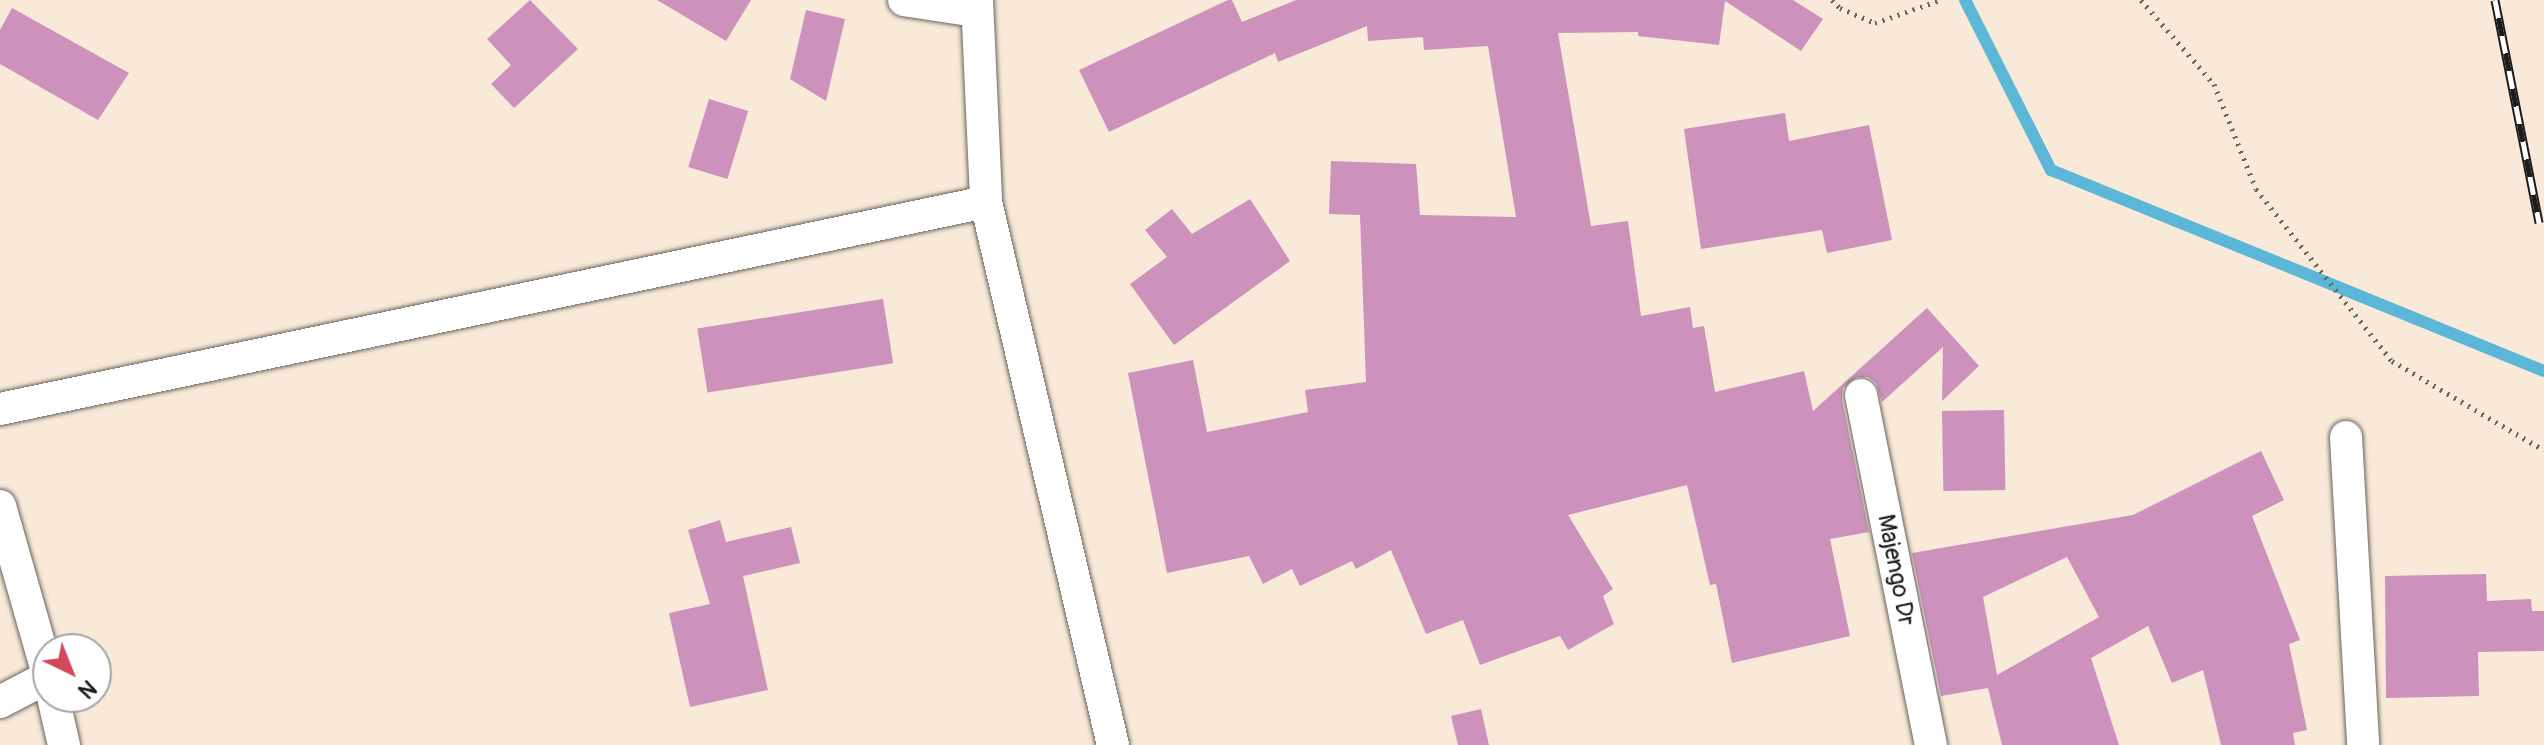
<!DOCTYPE html>
<style>
body{margin:0}
#map{position:relative;width:2544px;height:745px;overflow:hidden;background:#f9e9d8;font-family:Pangolin,sans-serif}
div>[style]{position:absolute}
.stream>*{height:12px;margin:-6px;padding:0 6px;transform-origin:6px;border-radius:6px;background:#5bb6d8}
.building>*{inset:0;background:#cc92bc;transform-origin:0 0}
.path>*{height:5px;margin-top:-2.5px;transform-origin:0;background:repeating-linear-gradient(90deg,#69645e 0 2px,transparent 0 8px)}
.roads{filter:drop-shadow(0 0 2px #69645e) drop-shadow(0 0 2px #69645e)}
.street>*{height:32px;margin:-16px;padding:0 16px;transform-origin:16px;border-radius:16px;background:#fff}
.rail>*{height:9px;margin-top:-4.5px;transform-origin:0;background:repeating-linear-gradient(90deg,#fff 0 18px,#1c1c1c 0 36px);box-sizing:border-box;border-block:2px solid #1c1c1c}
span{translate:-50% -50%;white-space:nowrap;text-align:center;line-height:1.15;-webkit-text-stroke:6px #fff;paint-order:stroke}
.street-label{font-size:24px;color:#1c1c1c}
.north{position:absolute;left:32px;top:633px;width:80px;height:80px;box-sizing:border-box;background:#fff;border:2px solid #a4a4a4;border-radius:50%;rotate:137deg;font-size:22px;font-weight:700;line-height:32px;text-align:center;color:#1c1c1c}
.north::after{content:'';display:block;margin:auto;width:28px;height:36px;background:#d1495b;clip-path:polygon(50% 0,100% 100%,50% 72%,0 100%)}
</style>
<div id="map">
<div class="stream">
<i style="left:1965px;top:0;width:191px;rotate:63.2deg"></i>
<i style="left:2051px;top:170px;width:532px;rotate:22.18deg"></i>
</div>
<div class="building">
<i style="clip-path:polygon(530px 0,578px 49px,514px 108px,491px 84px,511px 65px,487px 39px)"></i>
<i style="clip-path:polygon(657px 0,751px 0,726px 41px)"></i>
<i style="clip-path:polygon(1228px 0,1232px 0,1242px 22px,1296px 0,1793px 0,1823px 19px,1801px 51px,1725px 1px,1719px 45px,1638px 36px,1638px 32px,1558px 33px,1591px 226px,1628px 221px,1641px 316px,1690px 307px,1693px 328px,1704px 326px,1715px 392px,1804px 371px,1813px 411px,1927px 308px,1979px 366px,1942px 401px,1943px 347px,1882px 402px,1876px 383px,1868px 377px,1857px 377px,1843px 388px,1842px 399px,1869px 532px,1830px 539px,1850px 636px,1732px 663px,1716px 584px,1710px 585px,1687px 485px,1568px 515px,1613px 589px,1603px 596px,1614px 624px,1568px 650px,1560px 636px,1480px 665px,1463px 620px,1426px 634px,1391px 550px,1356px 569px,1352px 561px,1300px 586px,1292px 569px,1263px 584px,1249px 556px,1167px 573px,1128px 373px,1193px 360px,1207px 432px,1308px 412px,1305px 390px,1366px 382px,1360px 215px,1329px 214px,1331px 161px,1416px 164px,1420px 215px,1516px 217px,1488px 46px,1424px 50px,1423px 37px,1368px 41px,1367px 26px,1278px 62px,1275px 53px,1109px 132px,1079px 70px)"></i>
<i style="clip-path:polygon(12px 8px,129px 73px,98px 120px,0 64px,0 30px)"></i>
<i style="clip-path:polygon(806px 10px,845px 19px,826px 101px,790px 79px)"></i>
<i style="left:709px;top:99px;width:41px;height:71px;rotate:17deg"></i>
<i style="clip-path:polygon(1785px 113px,1789px 141px,1869px 125px,1892px 240px,1827px 253px,1822px 230px,1701px 249px,1684px 129px)"></i>
<i style="clip-path:polygon(1250px 199px,1290px 261px,1174px 345px,1130px 284px,1167px 257px,1145px 230px,1172px 209px,1192px 234px)"></i>
<i style="left:883px;top:299px;width:65px;height:188px;rotate:81deg"></i>
<i style="left:2004px;top:410px;width:80px;height:62px;rotate:89deg"></i>
<i style="clip-path:polygon(evenodd,2261px 451px,2284px 500px,2252px 516px,2300px 640px,2289px 644px,2307px 730px,2293px 733px,2295px 745px,2221px 745px,2203px 670px,2172px 683px,2148px 626px,2091px 658px,2119px 745px,2002px 745px,1988px 688px,1941px 696px,1912px 553px,2133px 515px,2261px 451px,2067px 557px,2099px 617px,1997px 675px,1983px 597px,2067px 557px)"></i>
<i style="clip-path:polygon(720px 520px,726px 542px,791px 527px,800px 563px,743px 576px,768px 690px,690px 707px,669px 613px,710px 604px,688px 530px)"></i>
<i style="clip-path:polygon(2486px 574px,2487px 601px,2531px 599px,2532px 611px,2544px 611px,2544px 651px,2478px 652px,2479px 696px,2386px 698px,2385px 576px)"></i>
<i style="clip-path:polygon(1481px 709px,1489px 745px,1458px 745px,1451px 716px)"></i>
</div>
<div class="path">
<i style="left:1832px;top:0;width:11px;rotate:45deg"></i>
<i style="left:1840px;top:8px;width:38px;rotate:23deg"></i>
<i style="left:1875px;top:23px;width:69px;rotate:-19.5deg"></i>
<i style="left:2141px;top:0;width:111px;rotate:49deg"></i>
<i style="left:2214px;top:84px;width:113px;rotate:68.2deg"></i>
<i style="left:2256px;top:189px;width:219px;rotate:51.7deg"></i>
<i style="left:2392px;top:361px;width:176px;rotate:30.4deg"></i>
</div>
<div class="roads">
<div class="street">
<i style="left:904px;top:0;width:73px;rotate:8.7deg"></i>
<i style="left:977px;top:0;width:202px;rotate:87.4deg"></i>
<i style="left:986px;top:202px;width:558px;rotate:76.84deg"></i>
<i style="left:1861px;top:395px;width:357px;rotate:78.7deg"></i>
<i style="left:0;top:409px;width:1007px;rotate:-11.86deg"></i>
<i style="left:2346px;top:437px;width:308px;rotate:86.8deg"></i>
<i style="left:0;top:506px;width:176px;rotate:74.1deg"></i>
<i style="left:53px;top:697px;width:49px;rotate:77.1deg"></i>
<i style="left:0;top:702px;width:54px;rotate:-27.5deg"></i>
</div>
</div>
<div class="rail">
<i style="left:2495px;top:0;width:227px;rotate:78.8deg"></i>
</div>
<div class="street-label">
<span style="left:1896px;top:570px;rotate:79deg">Majengo Dr</span>
</div>
<div class="north">N</div>
</div>
